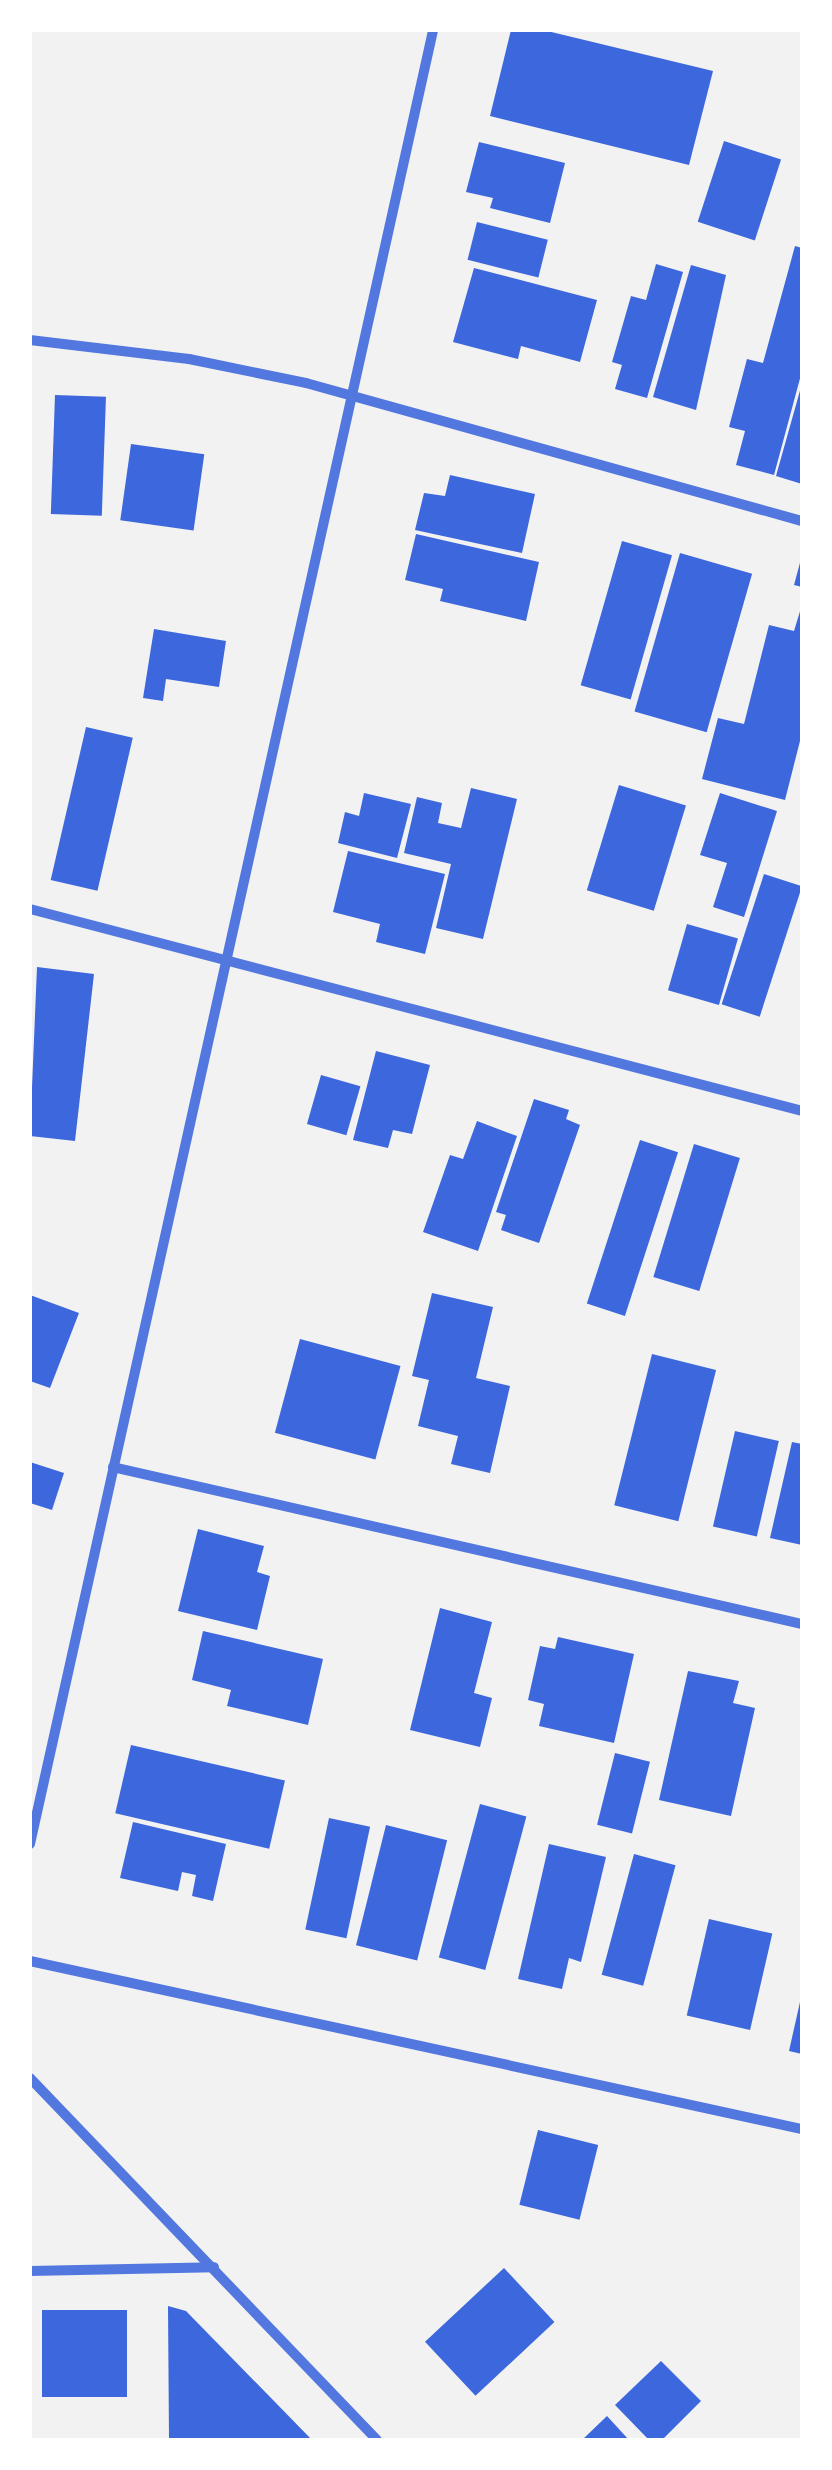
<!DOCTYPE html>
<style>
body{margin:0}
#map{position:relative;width:832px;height:2470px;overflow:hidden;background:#f2f2f2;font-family:Rubik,sans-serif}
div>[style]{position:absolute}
.building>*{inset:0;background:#3d67dc;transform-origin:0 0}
.minor>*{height:10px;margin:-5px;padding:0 5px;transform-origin:5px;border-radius:5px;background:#5277de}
span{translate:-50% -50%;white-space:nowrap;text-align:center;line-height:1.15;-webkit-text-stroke:8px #fff;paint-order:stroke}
.frame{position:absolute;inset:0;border:32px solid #fff;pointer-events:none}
</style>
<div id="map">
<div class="building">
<i style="clip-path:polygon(511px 30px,543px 30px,713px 71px,689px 165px,490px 116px)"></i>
<i style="left:724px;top:141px;width:60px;height:85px;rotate:18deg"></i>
<i style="clip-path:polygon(479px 142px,565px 163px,550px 223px,490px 208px,493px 198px,466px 192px)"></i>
<i style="left:477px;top:222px;width:73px;height:39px;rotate:14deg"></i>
<i style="clip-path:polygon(795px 246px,802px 248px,802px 371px,774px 475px,736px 465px,745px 431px,729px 427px,747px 359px,763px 363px)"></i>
<i style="clip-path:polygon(656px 264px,683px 272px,647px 398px,615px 389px,622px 365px,612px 362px,631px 296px,646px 300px)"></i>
<i style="clip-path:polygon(691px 265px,726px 275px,696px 410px,653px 397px)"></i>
<i style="clip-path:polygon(474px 268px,597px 300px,580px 362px,521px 346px,518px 359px,453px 342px)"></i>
<i style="clip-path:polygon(801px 387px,802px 387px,802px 484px,776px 476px)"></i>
<i style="left:55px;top:395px;width:51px;height:119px;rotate:2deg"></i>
<i style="left:131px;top:444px;width:74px;height:77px;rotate:8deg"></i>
<i style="clip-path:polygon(450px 475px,535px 494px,522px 553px,415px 530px,424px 493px,445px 496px)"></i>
<i style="clip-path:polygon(416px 534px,539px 562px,526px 621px,440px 601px,443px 589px,405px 580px)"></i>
<i style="left:622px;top:541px;width:52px;height:150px;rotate:16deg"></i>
<i style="left:680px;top:553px;width:75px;height:165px;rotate:16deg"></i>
<i style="clip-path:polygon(801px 559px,802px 559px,802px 587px,794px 585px)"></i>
<i style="clip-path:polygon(801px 608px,802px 733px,785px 800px,702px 779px,718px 718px,744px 724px,769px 625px,794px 631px)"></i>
<i style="clip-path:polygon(154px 629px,226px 641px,219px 687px,166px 679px,163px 701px,143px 698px)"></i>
<i style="left:86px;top:727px;width:48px;height:157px;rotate:13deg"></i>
<i style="left:619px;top:785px;width:70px;height:110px;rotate:17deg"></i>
<i style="clip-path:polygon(471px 788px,517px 799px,483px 939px,436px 928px,451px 864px,404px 853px,417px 797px,442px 803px,438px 823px,461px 828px)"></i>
<i style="clip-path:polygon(364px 793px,411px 804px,397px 858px,338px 843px,345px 812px,359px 816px)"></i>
<i style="clip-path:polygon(720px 793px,777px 811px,744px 917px,713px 907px,727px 863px,700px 855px)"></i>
<i style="clip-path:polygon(348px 851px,445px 874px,425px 954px,376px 942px,380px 924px,333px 912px)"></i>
<i style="left:764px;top:874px;width:40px;height:137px;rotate:18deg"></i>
<i style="left:687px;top:924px;width:53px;height:69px;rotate:16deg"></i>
<i style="clip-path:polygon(37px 967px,94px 974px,75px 1141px,30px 1136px)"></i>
<i style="clip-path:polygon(376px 1051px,430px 1065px,412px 1134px,393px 1130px,388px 1148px,353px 1140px)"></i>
<i style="left:321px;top:1075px;width:41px;height:51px;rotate:16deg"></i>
<i style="clip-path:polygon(534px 1099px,569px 1110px,566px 1119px,580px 1125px,539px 1243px,501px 1230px,506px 1215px,496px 1212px)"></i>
<i style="clip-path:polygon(477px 1121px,517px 1136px,478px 1251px,423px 1232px,450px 1155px,463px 1159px)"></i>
<i style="left:640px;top:1140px;width:40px;height:172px;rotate:18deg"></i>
<i style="left:694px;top:1144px;width:48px;height:139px;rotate:17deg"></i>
<i style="clip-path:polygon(432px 1293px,493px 1307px,476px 1378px,510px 1386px,490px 1473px,451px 1464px,458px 1436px,418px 1426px,429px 1380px,412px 1376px)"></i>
<i style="clip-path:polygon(30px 1295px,79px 1313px,50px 1388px,30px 1381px)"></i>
<i style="left:300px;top:1339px;width:104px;height:97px;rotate:15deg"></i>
<i style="left:652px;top:1354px;width:66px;height:156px;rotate:14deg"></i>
<i style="left:735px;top:1431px;width:45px;height:98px;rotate:13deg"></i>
<i style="clip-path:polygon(792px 1442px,802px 1444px,802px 1545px,770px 1538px)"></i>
<i style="clip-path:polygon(30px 1462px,64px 1473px,52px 1510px,30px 1503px)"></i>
<i style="clip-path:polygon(198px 1529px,264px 1546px,257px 1572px,270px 1576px,257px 1630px,178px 1611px)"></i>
<i style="clip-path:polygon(440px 1608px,492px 1622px,474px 1693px,492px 1698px,480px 1747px,410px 1730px)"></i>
<i style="clip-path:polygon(203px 1631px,323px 1659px,308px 1725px,227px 1706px,231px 1690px,192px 1680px)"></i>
<i style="clip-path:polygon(558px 1637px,634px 1654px,614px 1743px,539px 1726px,544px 1704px,528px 1700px,540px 1646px,555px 1649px)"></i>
<i style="clip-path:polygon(688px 1671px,739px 1681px,733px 1703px,755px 1708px,731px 1816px,659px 1800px)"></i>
<i style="left:131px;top:1745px;width:158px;height:70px;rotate:13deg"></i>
<i style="left:615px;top:1753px;width:36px;height:74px;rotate:14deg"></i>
<i style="left:480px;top:1804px;width:48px;height:159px;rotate:15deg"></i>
<i style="left:329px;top:1818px;width:42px;height:114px;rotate:12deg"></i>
<i style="clip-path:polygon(133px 1822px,226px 1844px,213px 1901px,192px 1896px,196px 1875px,182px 1872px,178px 1891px,120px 1878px)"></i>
<i style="left:386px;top:1825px;width:63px;height:124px;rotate:14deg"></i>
<i style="clip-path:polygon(549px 1844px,606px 1857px,581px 1962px,569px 1958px,562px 1989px,518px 1979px)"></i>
<i style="left:634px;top:1854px;width:43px;height:125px;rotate:15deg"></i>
<i style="left:709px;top:1919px;width:65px;height:99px;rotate:13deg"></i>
<i style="clip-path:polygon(800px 2002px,802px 2002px,802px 2054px,789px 2051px)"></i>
<i style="left:538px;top:2130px;width:62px;height:77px;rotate:14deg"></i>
<i style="left:504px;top:2268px;width:74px;height:108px;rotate:47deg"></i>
<i style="clip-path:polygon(168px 2306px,186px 2311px,312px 2440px,169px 2440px)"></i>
<i style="left:42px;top:2310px;width:85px;height:87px"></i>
<i style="clip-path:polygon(661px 2361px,701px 2401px,662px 2440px,649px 2440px,615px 2405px)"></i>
<i style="clip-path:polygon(607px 2416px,629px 2440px,582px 2440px)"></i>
</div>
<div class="minor">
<i style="left:30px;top:340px;width:160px;rotate:6.8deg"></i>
<i style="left:189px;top:359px;width:119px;rotate:11.6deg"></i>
<i style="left:306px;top:383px;width:515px;rotate:15.55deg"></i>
<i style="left:30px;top:909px;width:798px;rotate:14.66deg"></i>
<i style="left:113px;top:1467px;width:707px;rotate:12.84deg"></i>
<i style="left:30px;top:1844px;width:1858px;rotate:-77.47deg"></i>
<i style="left:30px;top:1961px;width:790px;rotate:12.28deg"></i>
<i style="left:30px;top:2078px;width:501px;rotate:46.21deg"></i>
<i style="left:30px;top:2271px;width:184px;rotate:-1.2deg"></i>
</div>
<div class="frame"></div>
</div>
